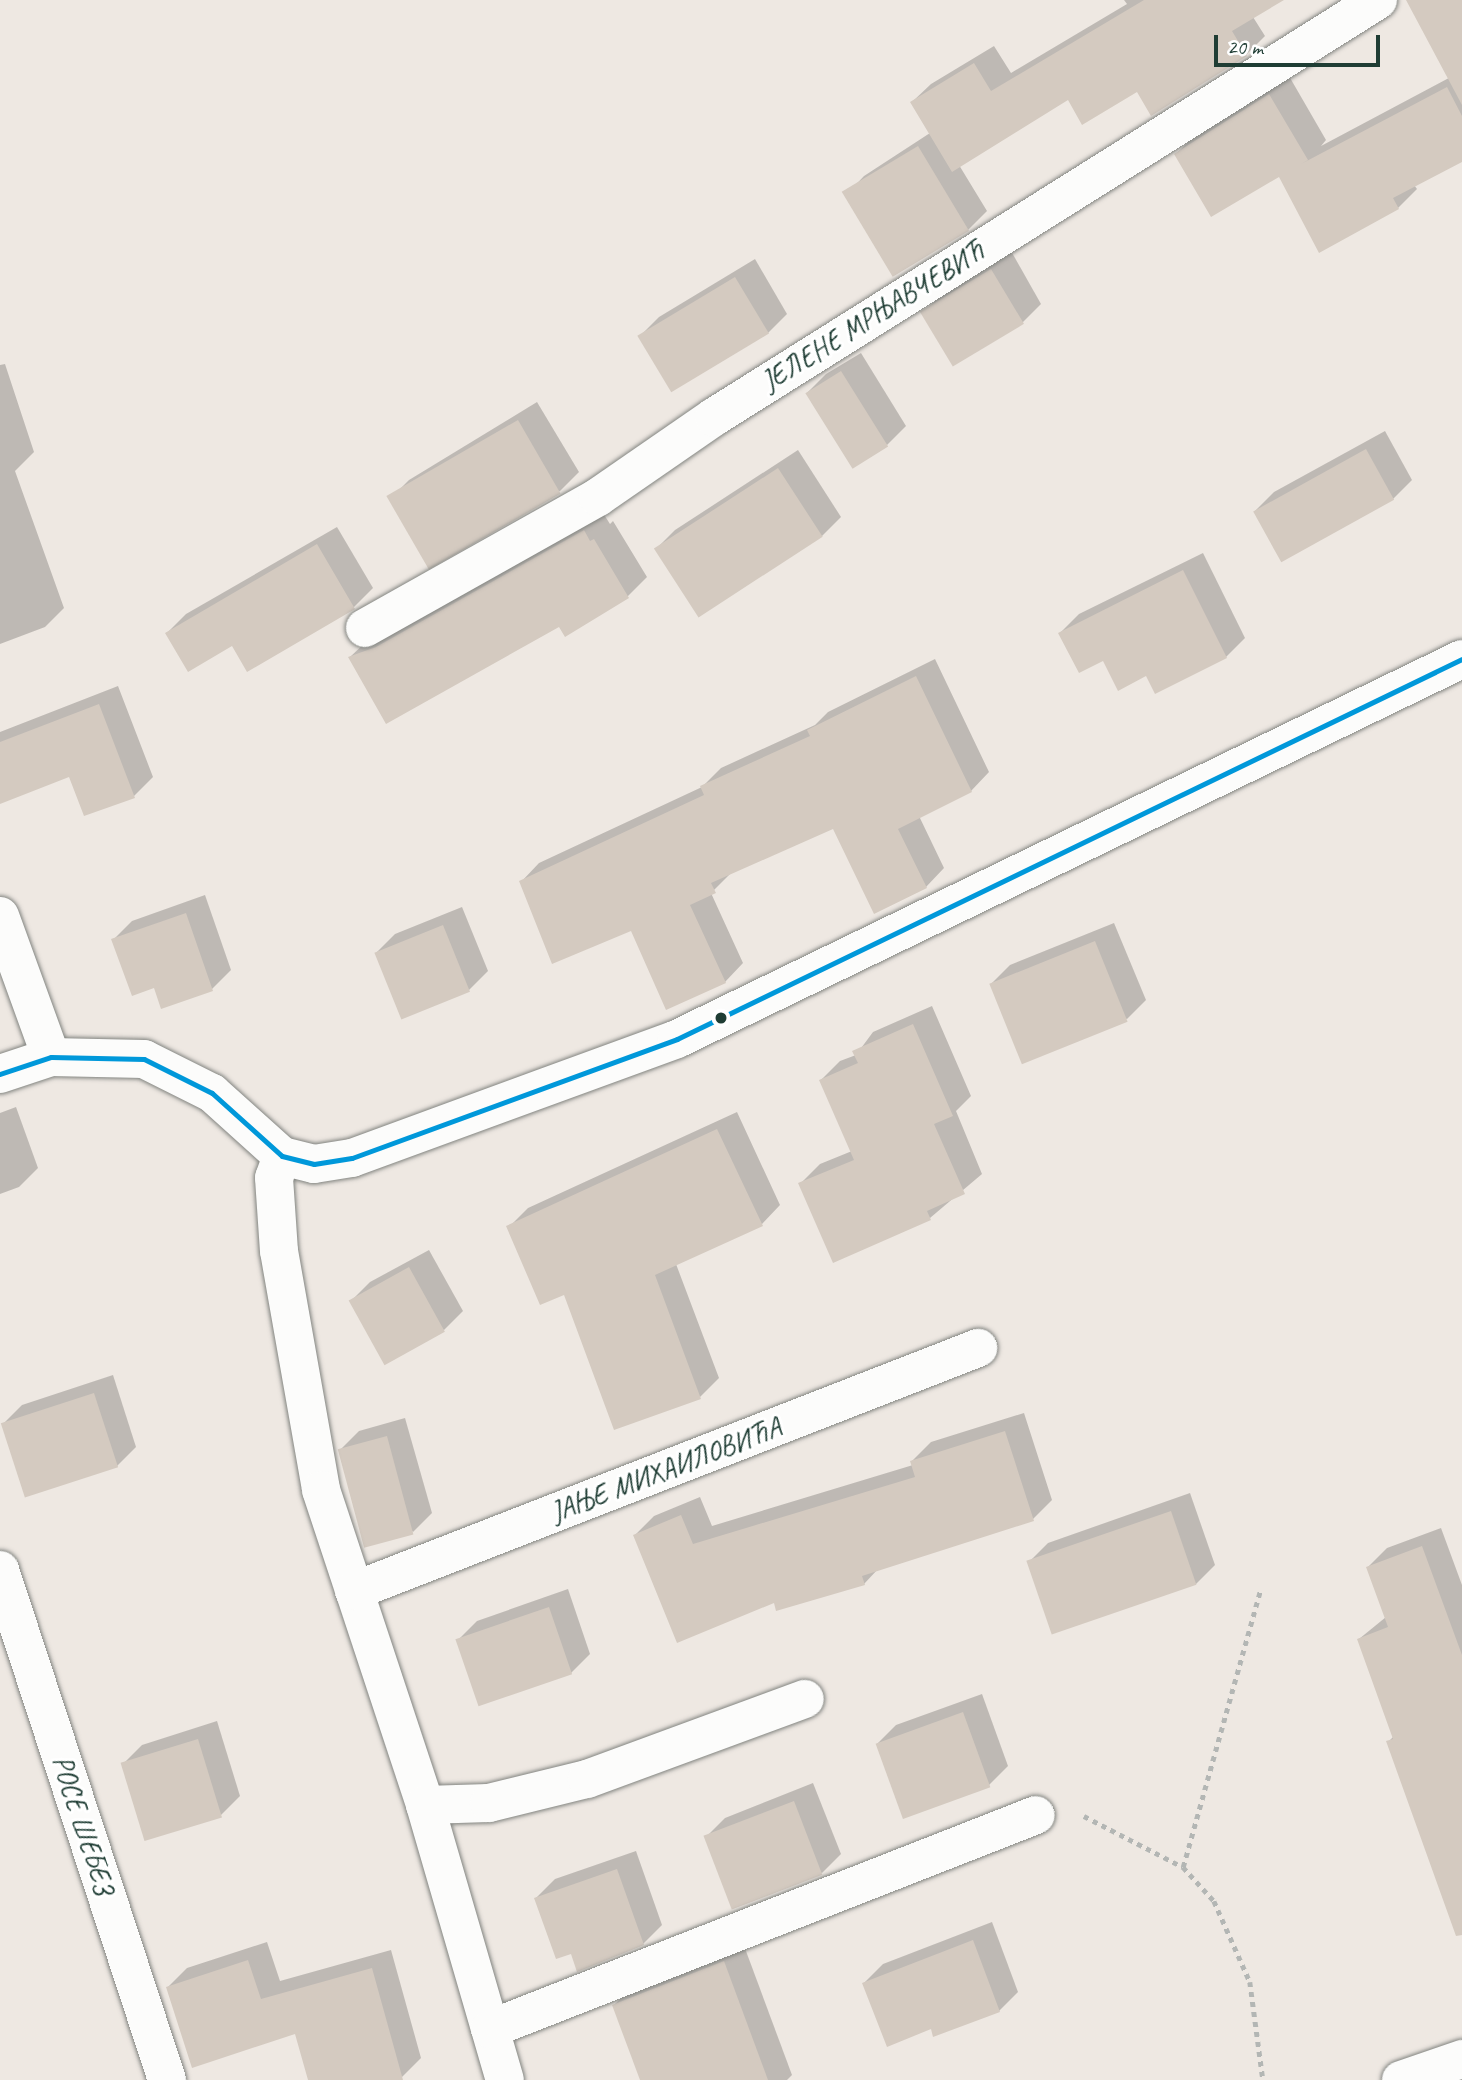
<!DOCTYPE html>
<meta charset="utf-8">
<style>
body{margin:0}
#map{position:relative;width:1462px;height:2080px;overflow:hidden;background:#eee8e2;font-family:Caveat,sans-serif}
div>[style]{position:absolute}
.shadow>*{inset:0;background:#0003}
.building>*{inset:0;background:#d4cac0;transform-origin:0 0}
.path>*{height:4.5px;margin-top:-2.25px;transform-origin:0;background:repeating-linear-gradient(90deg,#b3b6b4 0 5px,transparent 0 10px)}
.roads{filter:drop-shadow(0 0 2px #828480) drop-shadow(0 0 2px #828480)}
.minor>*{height:38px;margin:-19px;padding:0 19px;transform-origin:19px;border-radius:19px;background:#fcfcfb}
.bus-1>*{height:5px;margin:-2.5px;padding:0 2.5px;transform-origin:2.5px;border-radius:2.5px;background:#0098da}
.dots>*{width:19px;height:19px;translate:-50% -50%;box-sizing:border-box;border:4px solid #fff;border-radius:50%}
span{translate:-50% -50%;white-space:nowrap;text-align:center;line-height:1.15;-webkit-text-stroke:6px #fff;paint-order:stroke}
.street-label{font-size:28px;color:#1f3d34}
.scale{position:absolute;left:1214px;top:35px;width:166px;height:32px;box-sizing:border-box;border:4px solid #1f3d34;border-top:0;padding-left:9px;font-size:21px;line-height:24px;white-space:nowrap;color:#1f3d34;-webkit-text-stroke:5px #fff;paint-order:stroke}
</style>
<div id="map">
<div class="shadow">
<i style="clip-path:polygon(1124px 0,1281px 0,1253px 17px,1265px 36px,1246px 55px,1137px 89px,1068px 97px,959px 165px,987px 211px,968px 230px,846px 195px,864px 176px,930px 133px,912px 102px,931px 84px,994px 46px,1011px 73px,1127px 4px)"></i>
<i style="clip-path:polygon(1462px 71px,1462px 160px,1414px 185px,1417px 189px,1398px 208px,1279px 175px,1176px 154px,1195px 135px,1289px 76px,1326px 140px,1321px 146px)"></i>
<i style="clip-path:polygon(1011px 251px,1041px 304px,1022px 323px,923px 313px,942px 294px)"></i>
<i style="clip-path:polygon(755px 259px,787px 314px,768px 333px,672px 390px,640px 336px,659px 317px)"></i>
<i style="clip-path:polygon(861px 353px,906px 426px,887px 445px,807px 393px,826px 374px)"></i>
<i style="clip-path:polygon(5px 364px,34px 452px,15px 471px,64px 608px,45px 627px,0 644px,0 365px)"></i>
<i style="clip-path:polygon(537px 402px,579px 472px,560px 491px,429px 565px,390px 499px,409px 480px)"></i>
<i style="clip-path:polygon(1385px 431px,1412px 480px,1393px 499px,1255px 511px,1274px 492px)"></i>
<i style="clip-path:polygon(798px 450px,841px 517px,822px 536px,656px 549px,675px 530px)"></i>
<i style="clip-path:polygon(603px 513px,610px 524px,613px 521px,647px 577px,628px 596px,566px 635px,560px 624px,350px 657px,369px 639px)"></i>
<i style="clip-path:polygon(337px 527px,373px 588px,354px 607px,233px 644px,167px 633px,186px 614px)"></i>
<i style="clip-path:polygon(1203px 553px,1245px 638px,1226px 657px,1147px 674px,1103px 659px,1060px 633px,1079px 614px)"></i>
<i style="clip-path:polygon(935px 659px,989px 772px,971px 791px,919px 816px,944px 868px,926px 887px,834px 827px,732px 872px,711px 893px,743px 963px,725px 982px,632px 929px,521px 882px,539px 863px,702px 787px,721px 768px,815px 725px,828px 712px)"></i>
<i style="clip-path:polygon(118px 686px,153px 777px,134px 796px,70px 775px,0 802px,0 732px)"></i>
<i style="clip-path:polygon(205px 895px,231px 970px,212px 989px,155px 986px,113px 940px,132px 921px)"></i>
<i style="clip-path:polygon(462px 907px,488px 971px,469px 990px,376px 953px,395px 934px)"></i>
<i style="clip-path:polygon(1114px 923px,1146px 1000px,1127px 1019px,991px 984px,1010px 965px)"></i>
<i style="clip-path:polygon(932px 1006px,971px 1096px,956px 1111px,982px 1174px,930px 1218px,801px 1183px,820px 1164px,852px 1151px,821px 1080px,840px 1061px,856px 1055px,873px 1032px)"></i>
<i style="clip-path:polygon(16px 1107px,38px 1168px,19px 1187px,0 1194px,0 1113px)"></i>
<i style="clip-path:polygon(737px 1112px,780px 1205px,762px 1224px,676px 1264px,719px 1378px,700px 1397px,565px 1292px,509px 1227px,528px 1208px)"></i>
<i style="clip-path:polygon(429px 1250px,463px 1311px,444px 1330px,351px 1301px,370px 1282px)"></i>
<i style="clip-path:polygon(113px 1375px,136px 1447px,117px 1466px,3px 1424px,22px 1405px)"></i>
<i style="clip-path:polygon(1024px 1413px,1052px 1500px,1033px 1519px,879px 1568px,864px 1584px,775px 1601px,635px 1535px,654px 1516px,700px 1497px,712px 1526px,913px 1465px,912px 1461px,931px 1442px)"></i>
<i style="clip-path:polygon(405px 1418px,432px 1513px,413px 1532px,340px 1450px,359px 1431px)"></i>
<i style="clip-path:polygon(1190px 1493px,1215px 1565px,1196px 1584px,1029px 1562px,1048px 1543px)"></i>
<i style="clip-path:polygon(1441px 1528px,1462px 1585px,1462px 1865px,1388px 1742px,1394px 1736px,1359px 1639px,1386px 1617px,1368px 1567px,1387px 1548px)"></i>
<i style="clip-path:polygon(568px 1589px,590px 1654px,571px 1673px,458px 1640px,477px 1621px)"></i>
<i style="clip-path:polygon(982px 1694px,1008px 1766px,989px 1785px,877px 1744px,896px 1725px)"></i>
<i style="clip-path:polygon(217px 1721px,240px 1796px,221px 1815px,147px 1839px,123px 1764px,142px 1745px)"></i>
<i style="clip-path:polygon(813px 1783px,841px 1854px,822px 1873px,706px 1837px,725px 1818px)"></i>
<i style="clip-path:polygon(636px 1851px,662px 1925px,643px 1944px,572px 1952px,536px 1898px,555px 1879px)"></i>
<i style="clip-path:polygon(992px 1922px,1018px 1992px,999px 2011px,864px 1983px,883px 1964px)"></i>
<i style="clip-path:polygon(267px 1942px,280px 1981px,391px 1950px,421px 2058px,402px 2077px,391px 2080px,310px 2080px,297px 2031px,168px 1987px,187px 1968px)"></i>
<i style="clip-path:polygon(743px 1943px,792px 2075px,787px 2080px,681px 2080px,614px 2005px,633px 1986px)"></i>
</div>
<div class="building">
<i style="clip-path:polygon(1144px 0,1284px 0,1232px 31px,1247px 56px,1151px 116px,1137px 92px,1082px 125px,1068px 100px,952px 172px,910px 102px,974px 63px,991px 91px)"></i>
<i style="clip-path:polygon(1406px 0,1462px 0,1462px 105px)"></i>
<i style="clip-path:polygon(1447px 87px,1462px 116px,1462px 162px,1393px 198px,1399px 209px,1319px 253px,1279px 177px,1211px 217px,1174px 154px,1269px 94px,1308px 160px,1301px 164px)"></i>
<i style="left:918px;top:146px;width:99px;height:89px;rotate:59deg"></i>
<i style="left:991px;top:269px;width:64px;height:83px;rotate:59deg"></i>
<i style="left:735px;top:277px;width:66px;height:114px;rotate:59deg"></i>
<i style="left:841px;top:371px;width:89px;height:42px;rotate:58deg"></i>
<i style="left:518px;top:420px;width:85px;height:152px;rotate:60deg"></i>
<i style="left:1366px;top:449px;width:58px;height:129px;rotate:61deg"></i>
<i style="left:778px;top:468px;width:82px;height:148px;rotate:57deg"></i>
<i style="clip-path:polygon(584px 530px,590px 541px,594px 539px,629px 598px,565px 637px,559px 627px,386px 724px,348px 657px,376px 647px)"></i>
<i style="clip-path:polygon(317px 544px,355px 609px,247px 672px,232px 646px,188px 672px,165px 633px)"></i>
<i style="clip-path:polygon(1183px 570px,1227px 658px,1155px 694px,1146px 676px,1118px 691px,1103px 661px,1079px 673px,1058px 633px)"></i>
<i style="clip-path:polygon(916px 676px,972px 792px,898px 829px,927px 888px,874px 914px,833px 829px,711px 883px,716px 893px,690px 905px,726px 983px,666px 1010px,631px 931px,552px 964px,519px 881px,704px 795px,700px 786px,810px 736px,807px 730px)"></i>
<i style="clip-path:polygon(99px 704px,135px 798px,84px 816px,69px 777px,0 804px,0 742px)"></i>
<i style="clip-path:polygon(186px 913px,213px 991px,161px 1009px,154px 988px,132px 996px,111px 939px)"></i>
<i style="left:443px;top:925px;width:72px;height:74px;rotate:68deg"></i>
<i style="left:1095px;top:941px;width:87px;height:114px;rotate:68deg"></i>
<i style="clip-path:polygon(913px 1024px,953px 1116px,934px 1124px,965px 1194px,927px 1211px,931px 1220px,833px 1263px,798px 1183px,854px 1160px,819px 1080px,858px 1063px,852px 1051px)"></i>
<i style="clip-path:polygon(717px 1129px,763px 1226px,655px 1275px,701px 1399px,614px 1430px,564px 1295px,540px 1305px,506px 1226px)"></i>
<i style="left:409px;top:1267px;width:74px;height:69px;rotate:61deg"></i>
<i style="left:94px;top:1393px;width:78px;height:98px;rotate:72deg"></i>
<i style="clip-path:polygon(1005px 1431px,1034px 1521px,862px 1576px,865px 1585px,776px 1611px,774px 1603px,677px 1643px,633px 1535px,681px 1515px,693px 1544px,915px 1477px,910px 1461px)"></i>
<i style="left:387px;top:1436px;width:102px;height:51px;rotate:75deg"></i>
<i style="left:1171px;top:1511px;width:78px;height:153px;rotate:71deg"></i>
<i style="clip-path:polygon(1422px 1546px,1462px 1655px,1462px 1935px,1456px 1936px,1386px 1741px,1393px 1739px,1357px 1639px,1388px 1627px,1366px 1567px)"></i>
<i style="left:549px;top:1607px;width:71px;height:99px;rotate:71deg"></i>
<i style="left:963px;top:1712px;width:80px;height:93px;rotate:70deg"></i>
<i style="left:198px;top:1739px;width:82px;height:81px;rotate:73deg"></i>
<i style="left:794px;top:1801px;width:79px;height:97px;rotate:69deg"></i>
<i style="clip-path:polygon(617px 1869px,644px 1945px,577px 1972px,571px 1954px,556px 1959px,534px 1898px)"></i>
<i style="clip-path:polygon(973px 1940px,1000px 2012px,933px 2037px,931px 2029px,887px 2047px,862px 1983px)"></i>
<i style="clip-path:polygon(248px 1960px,261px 1999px,372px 1968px,403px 2080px,308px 2080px,295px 2034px,192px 2068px,166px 1987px)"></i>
<i style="clip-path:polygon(724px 1961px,768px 2080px,640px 2080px,612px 2005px)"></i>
</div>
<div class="path">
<i style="left:1084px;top:1816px;width:111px;rotate:27.3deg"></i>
<i style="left:1183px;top:1867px;width:46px;rotate:47.6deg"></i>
<i style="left:1214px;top:1901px;width:89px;rotate:66deg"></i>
<i style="left:1250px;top:1982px;width:99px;rotate:82.4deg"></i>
<i style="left:1183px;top:1867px;width:286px;rotate:-74.4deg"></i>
</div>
<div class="roads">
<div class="minor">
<i style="left:365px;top:628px;width:267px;rotate:-29.3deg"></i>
<i style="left:598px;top:497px;width:141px;rotate:-34.6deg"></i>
<i style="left:714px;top:417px;width:784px;rotate:-32.13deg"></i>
<i style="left:0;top:916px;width:150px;rotate:70.1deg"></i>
<i style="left:0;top:1074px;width:54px;rotate:-18.4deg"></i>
<i style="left:51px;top:1057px;width:93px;rotate:1.2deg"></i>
<i style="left:144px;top:1059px;width:76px;rotate:26.6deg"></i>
<i style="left:212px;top:1093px;width:94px;rotate:42deg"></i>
<i style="left:282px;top:1156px;width:33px;rotate:14deg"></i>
<i style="left:314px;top:1164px;width:38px;rotate:-9deg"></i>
<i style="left:352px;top:1158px;width:346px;rotate:-20.1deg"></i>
<i style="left:677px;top:1039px;width:872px;rotate:-25.83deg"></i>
<i style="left:282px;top:1156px;width:23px;rotate:110deg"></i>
<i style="left:274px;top:1178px;width:73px;rotate:86.1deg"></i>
<i style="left:279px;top:1251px;width:243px;rotate:80deg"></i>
<i style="left:321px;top:1490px;width:332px;rotate:71.7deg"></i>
<i style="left:425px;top:1805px;width:286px;rotate:73.8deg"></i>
<i style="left:0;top:1570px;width:537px;rotate:71.87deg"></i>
<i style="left:354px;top:1591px;width:670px;rotate:-21.28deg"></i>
<i style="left:425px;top:1805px;width:64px;rotate:-1.8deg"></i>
<i style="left:489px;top:1803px;width:101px;rotate:-13.8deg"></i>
<i style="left:587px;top:1779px;width:232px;rotate:-20.2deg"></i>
<i style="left:490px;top:2029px;width:586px;rotate:-21.4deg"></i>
<i style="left:1401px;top:2080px;width:65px;rotate:-19deg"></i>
</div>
</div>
<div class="bus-1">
<i style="left:0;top:1074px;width:54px;rotate:-18.4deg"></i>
<i style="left:51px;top:1057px;width:93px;rotate:1.2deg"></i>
<i style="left:144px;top:1059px;width:76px;rotate:26.6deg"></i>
<i style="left:212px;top:1093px;width:94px;rotate:42deg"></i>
<i style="left:282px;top:1156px;width:33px;rotate:14deg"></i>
<i style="left:314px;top:1164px;width:38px;rotate:-9deg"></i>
<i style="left:352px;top:1158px;width:346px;rotate:-20.1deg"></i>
<i style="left:677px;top:1039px;width:872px;rotate:-25.83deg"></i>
</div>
<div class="dots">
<i style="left:721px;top:1018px;background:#1f3d34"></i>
</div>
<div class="street-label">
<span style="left:873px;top:316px;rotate:-32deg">ЈЕЛЕНЕ МРЊАВЧЕВИЋ</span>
<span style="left:666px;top:1470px;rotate:-21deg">ЈАЊЕ МИХАИЛОВИЋА</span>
<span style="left:83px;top:1825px;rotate:72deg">РОСЕ ШЕБЕЗ</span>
</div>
<div class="scale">20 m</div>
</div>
